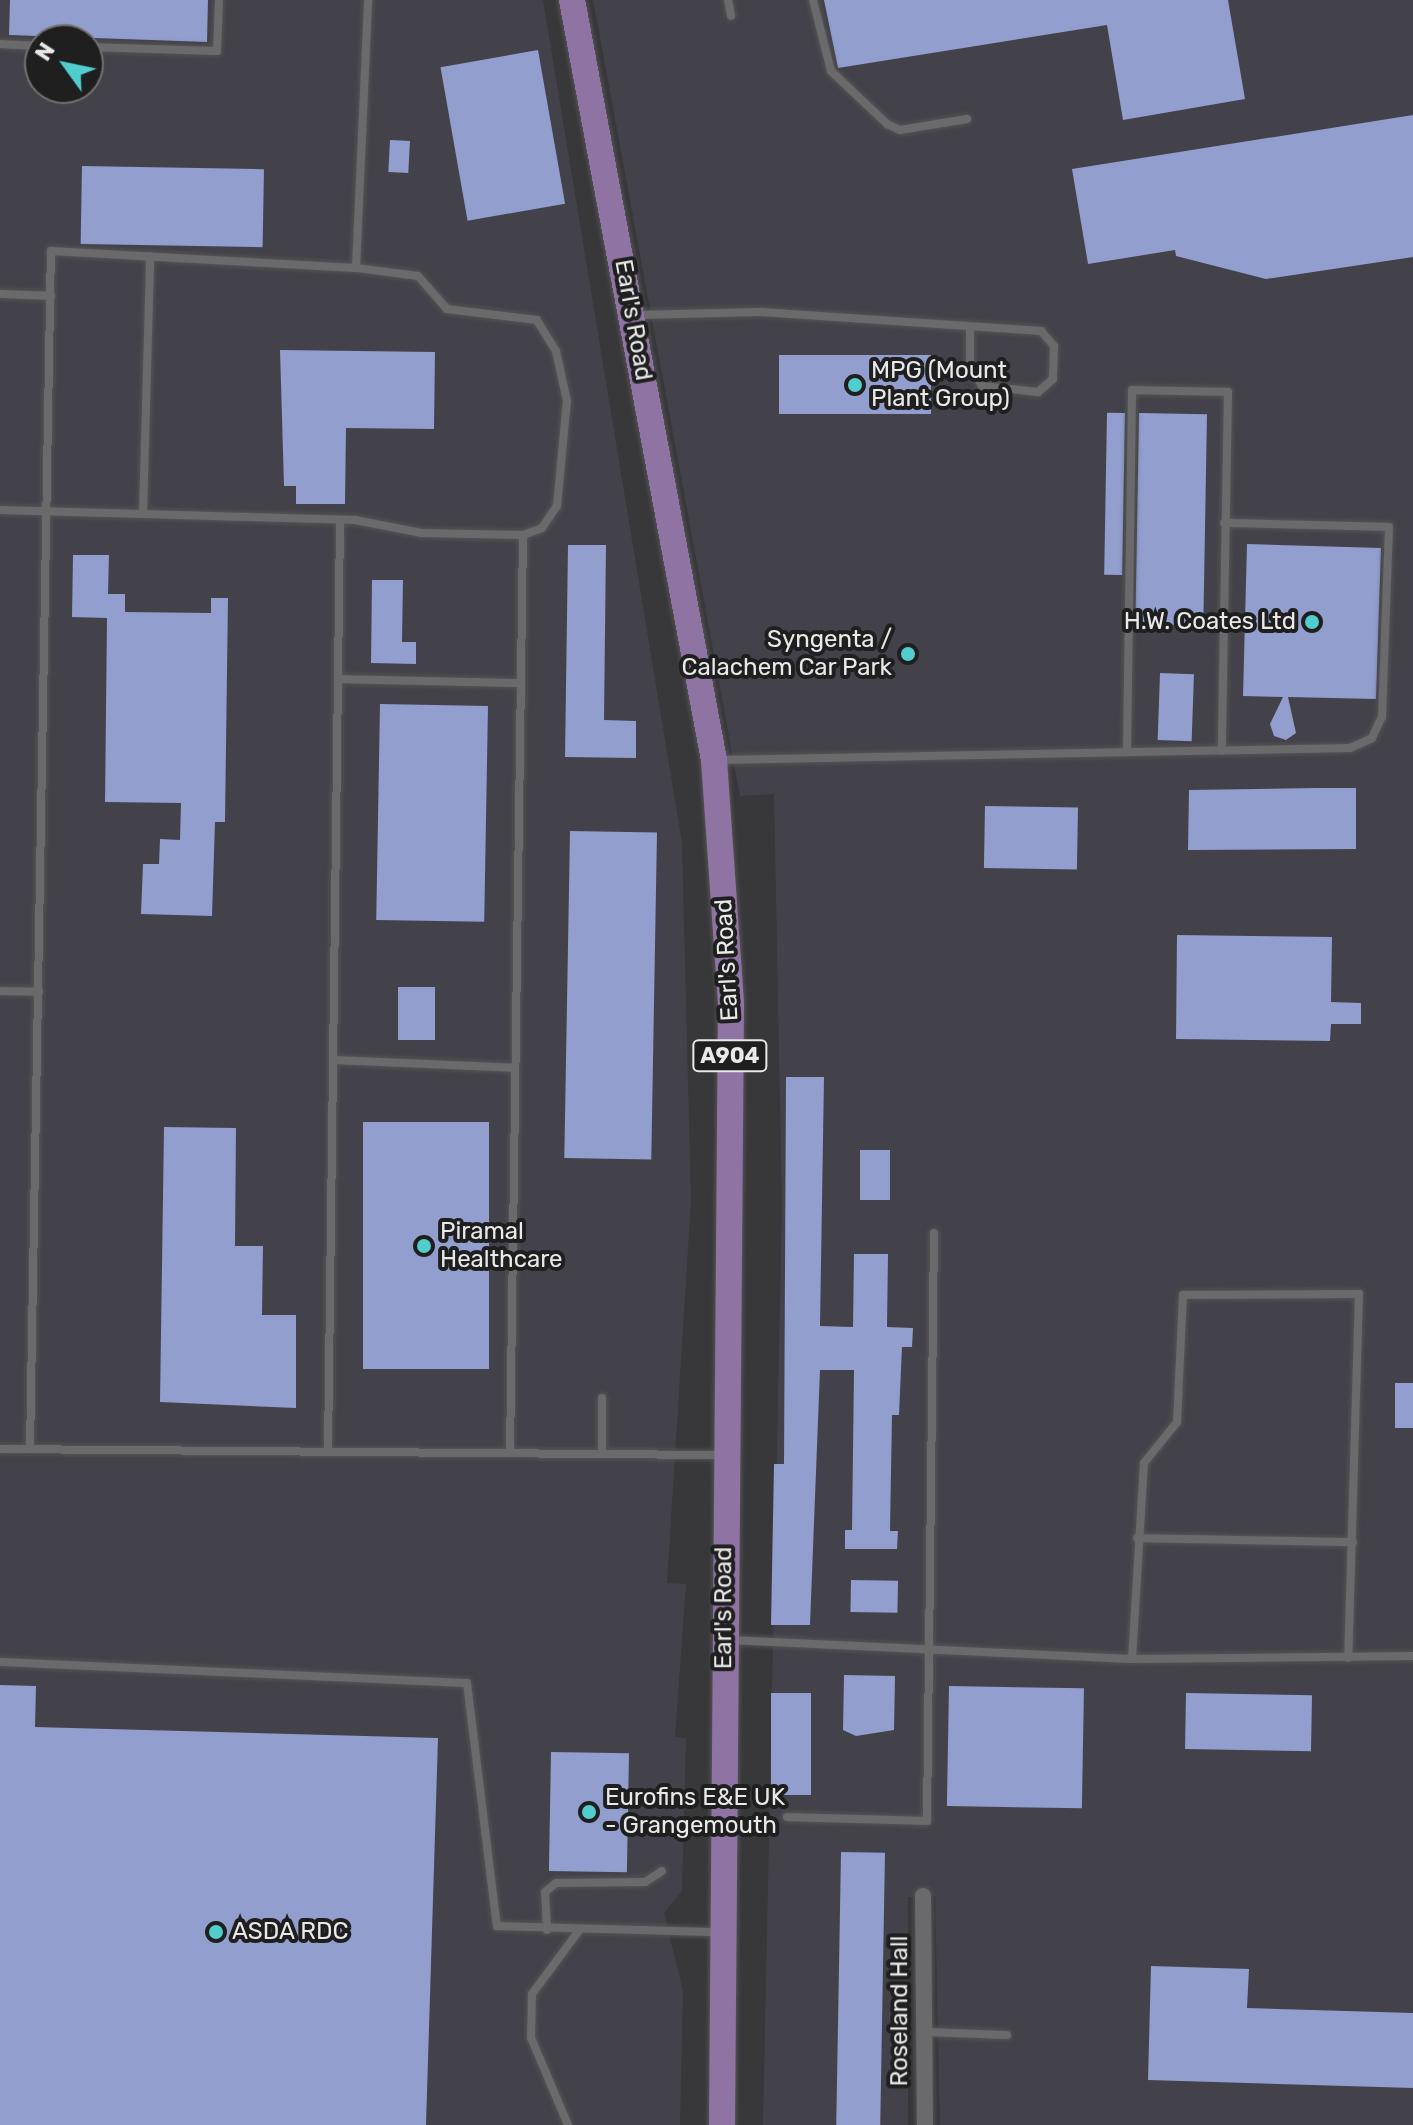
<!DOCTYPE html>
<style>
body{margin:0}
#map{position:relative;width:1413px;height:2125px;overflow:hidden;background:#38373a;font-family:Rubik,sans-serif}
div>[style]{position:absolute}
.built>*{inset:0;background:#43424a}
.building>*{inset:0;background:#919ece;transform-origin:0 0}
.roads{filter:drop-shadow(0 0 2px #545455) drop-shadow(0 0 2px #545455)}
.service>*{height:8px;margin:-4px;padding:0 4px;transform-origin:4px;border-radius:4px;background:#6a6a6c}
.minor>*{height:16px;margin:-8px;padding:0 8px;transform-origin:8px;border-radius:8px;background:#6a6a6c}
.primary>*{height:26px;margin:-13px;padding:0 13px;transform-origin:13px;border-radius:13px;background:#8f74a3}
.dots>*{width:22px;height:22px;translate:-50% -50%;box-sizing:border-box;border:4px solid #1f1f20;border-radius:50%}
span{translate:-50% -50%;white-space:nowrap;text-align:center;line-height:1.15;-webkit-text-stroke:8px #1f1f20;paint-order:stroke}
.shield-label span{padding:2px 6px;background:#1f1f20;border:2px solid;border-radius:6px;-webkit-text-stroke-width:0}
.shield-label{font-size:22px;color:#e9e9ea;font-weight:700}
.street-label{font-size:24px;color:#e9e9ea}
.poi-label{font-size:24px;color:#e9e9ea}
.left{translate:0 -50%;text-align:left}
.right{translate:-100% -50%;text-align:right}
.north{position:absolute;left:24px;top:24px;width:80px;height:80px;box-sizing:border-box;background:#1f1f20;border:2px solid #707071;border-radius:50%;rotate:303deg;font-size:22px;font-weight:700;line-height:32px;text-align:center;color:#e9e9ea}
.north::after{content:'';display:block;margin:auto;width:28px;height:36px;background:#52cdcd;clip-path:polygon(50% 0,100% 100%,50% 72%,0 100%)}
</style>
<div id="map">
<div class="built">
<i style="clip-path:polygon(evenodd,0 0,543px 0,682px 843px,691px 1201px,667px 1583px,686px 1584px,675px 1737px,686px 1738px,682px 1891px,664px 1913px,683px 1991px,680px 2125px,0 2125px,0 0,40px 40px,88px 40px,88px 88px,40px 88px,40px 40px)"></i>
<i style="clip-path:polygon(593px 0,1413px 0,1413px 2125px,940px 2125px,935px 1896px,908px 1897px,908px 2125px,763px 2125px,782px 1205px,774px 794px,740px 796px)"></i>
</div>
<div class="building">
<i style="clip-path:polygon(10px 0,208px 0,207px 42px,9px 35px)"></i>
<i style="clip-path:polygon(824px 0,1228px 0,1245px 99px,1123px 120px,1107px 25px,838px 68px)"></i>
<i style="left:538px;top:50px;width:156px;height:99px;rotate:80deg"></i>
<i style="clip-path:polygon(1413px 115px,1413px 257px,1266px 279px,1176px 256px,1175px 250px,1088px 264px,1072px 169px)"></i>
<i style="left:390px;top:140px;width:20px;height:32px;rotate:3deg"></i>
<i style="left:82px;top:166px;width:182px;height:78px;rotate:1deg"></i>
<i style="clip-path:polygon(280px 350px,435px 352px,434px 429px,346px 428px,345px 504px,296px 504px,296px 486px,284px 486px)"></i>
<i style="left:779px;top:355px;width:152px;height:59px"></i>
<i style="left:1125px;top:413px;width:162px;height:18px;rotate:91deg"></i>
<i style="left:1139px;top:413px;width:68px;height:211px;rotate:1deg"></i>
<i style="clip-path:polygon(1247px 544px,1381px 548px,1376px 699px,1288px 697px,1296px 733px,1286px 740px,1274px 736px,1270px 724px,1283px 697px,1243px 696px)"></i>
<i style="clip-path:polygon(568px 545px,606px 545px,604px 720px,636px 721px,636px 758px,565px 757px)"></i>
<i style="clip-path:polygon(73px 555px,109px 555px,108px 594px,125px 594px,125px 612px,211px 613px,211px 598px,228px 598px,225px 822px,215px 822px,212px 916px,141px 914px,143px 864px,159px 864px,160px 839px,180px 840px,181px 803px,105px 802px,107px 618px,72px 617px)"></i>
<i style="clip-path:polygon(372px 580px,403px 580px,402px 642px,416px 642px,416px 664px,371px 663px)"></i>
<i style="left:1160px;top:673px;width:34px;height:67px;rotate:2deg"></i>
<i style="left:380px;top:704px;width:108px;height:216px;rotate:1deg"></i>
<i style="clip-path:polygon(1316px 788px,1356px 788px,1356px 849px,1188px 850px,1189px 790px)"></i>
<i style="left:985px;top:806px;width:93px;height:62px;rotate:1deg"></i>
<i style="left:570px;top:831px;width:87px;height:327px;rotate:1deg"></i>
<i style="clip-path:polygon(1177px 935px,1332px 937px,1331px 1002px,1361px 1003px,1361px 1024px,1331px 1024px,1330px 1041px,1176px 1039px)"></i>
<i style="left:398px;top:987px;width:37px;height:53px"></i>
<i style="clip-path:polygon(786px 1077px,824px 1077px,820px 1326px,853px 1327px,854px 1254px,888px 1254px,887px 1327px,913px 1328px,912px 1347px,902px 1347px,899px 1415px,892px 1415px,890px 1531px,898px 1531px,897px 1549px,845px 1549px,845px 1530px,852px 1530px,854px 1370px,820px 1370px,810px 1625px,771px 1625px,774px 1464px,784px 1464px)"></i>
<i style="left:363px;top:1122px;width:126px;height:247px"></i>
<i style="clip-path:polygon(164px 1127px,236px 1128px,235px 1246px,263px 1246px,262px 1315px,296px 1315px,296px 1408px,160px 1402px)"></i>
<i style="left:860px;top:1150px;width:30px;height:50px"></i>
<i style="left:1413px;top:1383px;width:45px;height:18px;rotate:90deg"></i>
<i style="left:851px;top:1580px;width:47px;height:32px;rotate:1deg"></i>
<i style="clip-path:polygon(844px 1675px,895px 1676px,894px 1730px,856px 1736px,843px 1730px)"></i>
<i style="clip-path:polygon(0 1685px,36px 1686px,35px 1727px,438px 1738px,426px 2125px,0 2125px)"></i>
<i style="left:949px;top:1686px;width:135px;height:120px;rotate:1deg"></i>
<i style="left:771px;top:1693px;width:40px;height:102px"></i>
<i style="left:1186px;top:1693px;width:126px;height:56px;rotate:1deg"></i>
<i style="left:551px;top:1752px;width:78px;height:119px;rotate:1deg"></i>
<i style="left:841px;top:1852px;width:44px;height:273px;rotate:1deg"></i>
<i style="clip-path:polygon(1151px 1966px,1249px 1969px,1247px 2008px,1413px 2013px,1413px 2088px,1148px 2080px)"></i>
</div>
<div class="roads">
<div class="service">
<i style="left:728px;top:0;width:16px;rotate:79deg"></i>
<i style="left:813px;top:0;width:73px;rotate:75.8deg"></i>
<i style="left:831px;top:71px;width:77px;rotate:43.4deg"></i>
<i style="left:887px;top:124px;width:14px;rotate:25deg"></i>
<i style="left:900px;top:130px;width:68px;rotate:-9.3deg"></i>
<i style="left:0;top:44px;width:40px;rotate:2.9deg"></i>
<i style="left:88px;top:47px;width:129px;rotate:1.8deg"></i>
<i style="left:217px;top:51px;width:51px;rotate:-87.8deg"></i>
<i style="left:0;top:294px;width:51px;rotate:2.2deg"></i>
<i style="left:637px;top:315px;width:124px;rotate:-1.4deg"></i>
<i style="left:761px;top:312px;width:281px;rotate:3.9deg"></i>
<i style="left:1041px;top:331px;width:20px;rotate:49deg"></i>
<i style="left:1054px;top:346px;width:33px;rotate:92deg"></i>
<i style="left:1053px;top:379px;width:20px;rotate:139deg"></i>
<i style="left:1038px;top:392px;width:56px;rotate:-173.9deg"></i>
<i style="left:982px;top:386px;width:25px;rotate:-119deg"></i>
<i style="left:970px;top:364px;width:37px;rotate:-90deg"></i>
<i style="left:0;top:510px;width:355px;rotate:1.6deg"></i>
<i style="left:355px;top:520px;width:68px;rotate:11deg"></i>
<i style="left:422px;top:533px;width:101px;rotate:1.1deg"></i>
<i style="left:523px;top:535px;width:20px;rotate:-20deg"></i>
<i style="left:542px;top:528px;width:27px;rotate:-56deg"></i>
<i style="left:557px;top:506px;width:105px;rotate:-84.6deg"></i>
<i style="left:567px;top:401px;width:51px;rotate:-102.4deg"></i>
<i style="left:556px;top:351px;width:36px;rotate:-122deg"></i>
<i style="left:537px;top:320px;width:91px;rotate:-173deg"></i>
<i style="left:447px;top:309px;width:44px;rotate:-131.3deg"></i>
<i style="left:418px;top:276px;width:63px;rotate:-172.6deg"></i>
<i style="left:143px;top:514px;width:258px;rotate:-88.4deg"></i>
<i style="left:338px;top:679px;width:183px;rotate:1.3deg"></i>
<i style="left:1127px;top:752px;width:362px;rotate:-89.2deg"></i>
<i style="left:1132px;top:390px;width:96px;rotate:1.2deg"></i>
<i style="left:1228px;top:392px;width:359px;rotate:91deg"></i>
<i style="left:719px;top:760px;width:631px;rotate:-1.09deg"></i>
<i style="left:1350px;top:748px;width:24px;rotate:-24deg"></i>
<i style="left:1372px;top:738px;width:23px;rotate:-65deg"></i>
<i style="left:1382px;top:717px;width:190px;rotate:-87.9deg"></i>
<i style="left:1389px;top:527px;width:165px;rotate:-178.6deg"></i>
<i style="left:0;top:991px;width:39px;rotate:1deg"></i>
<i style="left:333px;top:1060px;width:182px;rotate:2.5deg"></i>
<i style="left:0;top:1449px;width:722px;rotate:0.48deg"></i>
<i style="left:30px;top:1449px;width:1198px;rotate:-89deg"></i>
<i style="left:51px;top:251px;width:305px;rotate:3.2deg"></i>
<i style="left:356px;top:268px;width:268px;rotate:-87.4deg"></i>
<i style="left:328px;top:1451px;width:931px;rotate:-89.26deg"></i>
<i style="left:510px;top:1453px;width:918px;rotate:-89.19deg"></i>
<i style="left:602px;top:1454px;width:56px;rotate:-90deg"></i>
<i style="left:1137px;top:1538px;width:216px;rotate:1.1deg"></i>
<i style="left:730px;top:1640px;width:402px;rotate:2.7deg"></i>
<i style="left:1132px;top:1659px;width:281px;rotate:-0.6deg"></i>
<i style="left:1132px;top:1659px;width:196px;rotate:-86.5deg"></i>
<i style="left:1144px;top:1463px;width:53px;rotate:-51.2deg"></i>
<i style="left:1177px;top:1422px;width:127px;rotate:-87.3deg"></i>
<i style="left:1183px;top:1295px;width:176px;rotate:-0.3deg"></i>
<i style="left:1359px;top:1294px;width:364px;rotate:91.7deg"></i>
<i style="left:0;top:1662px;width:467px;rotate:2.6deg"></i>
<i style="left:467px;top:1683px;width:245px;rotate:83deg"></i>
<i style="left:497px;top:1926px;width:221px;rotate:1.6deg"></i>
<i style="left:787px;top:1817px;width:140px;rotate:1.6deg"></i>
<i style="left:927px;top:1821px;width:588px;rotate:-89.32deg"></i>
<i style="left:547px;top:1930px;width:38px;rotate:-93deg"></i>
<i style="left:545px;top:1892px;width:14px;rotate:-39deg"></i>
<i style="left:556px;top:1883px;width:89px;rotate:-0.6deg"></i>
<i style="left:645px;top:1882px;width:20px;rotate:-33deg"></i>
<i style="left:924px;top:2032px;width:83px;rotate:2.1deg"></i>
<i style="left:568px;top:2125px;width:95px;rotate:-113deg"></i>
<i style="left:531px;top:2038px;width:44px;rotate:-88.7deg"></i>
<i style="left:532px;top:1994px;width:77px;rotate:-53.4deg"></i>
</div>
<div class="minor">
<i style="left:923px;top:1896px;width:229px;rotate:89.5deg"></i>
</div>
<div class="primary">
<i style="left:572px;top:0;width:773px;rotate:79.42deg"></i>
<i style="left:714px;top:760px;width:246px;rotate:86deg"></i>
<i style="left:731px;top:1005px;width:1120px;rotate:90.46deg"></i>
</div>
</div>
<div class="dots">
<i style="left:855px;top:385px;background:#52cdcd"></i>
<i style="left:1312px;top:622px;background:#52cdcd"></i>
<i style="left:908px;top:654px;background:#52cdcd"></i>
<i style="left:424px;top:1246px;background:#52cdcd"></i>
<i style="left:589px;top:1812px;background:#52cdcd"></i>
<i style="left:216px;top:1932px;background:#52cdcd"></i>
</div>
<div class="shield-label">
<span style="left:730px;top:1056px">A904</span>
</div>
<div class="street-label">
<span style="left:633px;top:320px;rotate:80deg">Earl's Road</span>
<span style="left:727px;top:960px;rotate:-93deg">Earl's Road</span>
<span style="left:724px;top:1608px;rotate:-90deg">Earl's Road</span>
<span style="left:900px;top:2011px;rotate:-90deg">Roseland Hall</span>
</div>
<div class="poi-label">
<span class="left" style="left:871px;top:385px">MPG (Mount<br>Plant Group)</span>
<span class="right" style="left:1296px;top:622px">H.W. Coates Ltd</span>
<span class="right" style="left:892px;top:654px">Syngenta /<br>Calachem Car Park</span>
<span class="left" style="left:440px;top:1246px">Piramal<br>Healthcare</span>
<span class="left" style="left:605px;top:1812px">Eurofins E&amp;E UK<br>- Grangemouth</span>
<span class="left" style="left:232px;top:1932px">ASDA RDC</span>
</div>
<div class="north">N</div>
</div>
